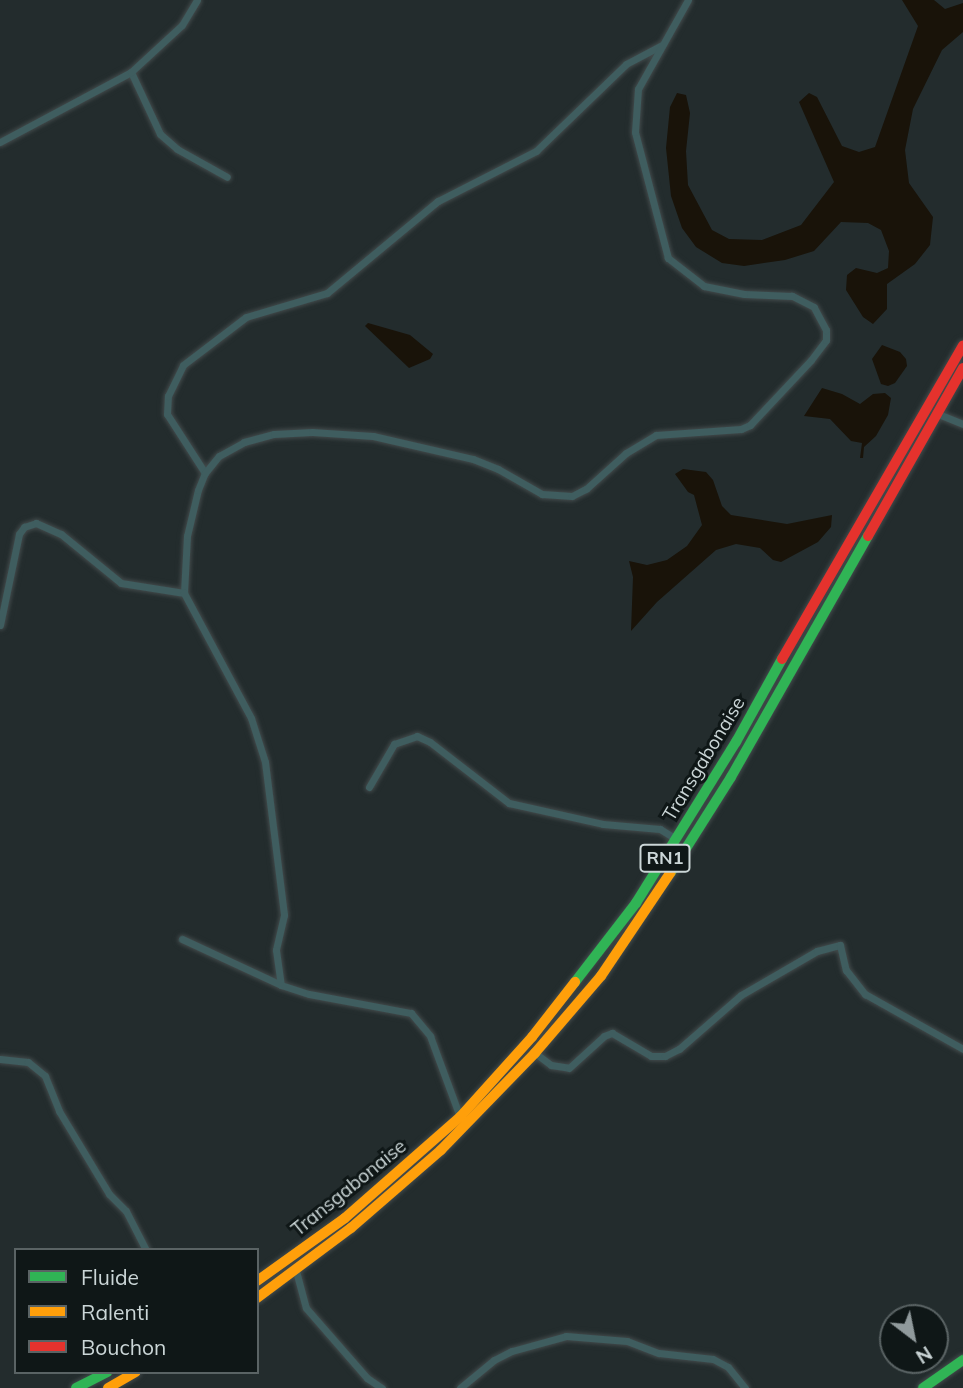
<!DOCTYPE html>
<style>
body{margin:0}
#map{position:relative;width:963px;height:1388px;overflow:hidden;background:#232c2d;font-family:Mulish,sans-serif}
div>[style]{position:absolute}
.water>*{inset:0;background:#191309}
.roads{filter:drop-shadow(0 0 2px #424a4b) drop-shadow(0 0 2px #424a4b)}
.street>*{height:7px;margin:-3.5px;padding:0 3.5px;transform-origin:3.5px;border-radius:3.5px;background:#3f5d5f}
.fast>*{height:10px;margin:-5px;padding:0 5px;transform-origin:5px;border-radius:5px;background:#30b455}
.slow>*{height:10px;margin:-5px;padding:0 5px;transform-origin:5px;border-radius:5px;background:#ff9f0a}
.jam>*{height:10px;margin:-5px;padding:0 5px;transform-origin:5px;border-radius:5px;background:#e5322d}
span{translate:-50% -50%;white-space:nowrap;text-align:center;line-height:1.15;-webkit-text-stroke:6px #0f1717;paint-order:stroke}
.shield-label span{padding:2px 5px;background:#0f1717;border:2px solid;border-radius:5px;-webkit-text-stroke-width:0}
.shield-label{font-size:18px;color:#cbd6d7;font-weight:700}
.street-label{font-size:19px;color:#cbd6d7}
.legend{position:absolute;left:14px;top:1248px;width:245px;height:126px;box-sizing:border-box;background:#0f1717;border:2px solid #5a6364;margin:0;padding:9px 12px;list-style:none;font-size:21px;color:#cbd6d7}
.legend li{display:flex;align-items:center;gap:14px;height:35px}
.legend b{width:35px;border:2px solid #5a6364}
.north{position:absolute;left:879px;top:1304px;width:70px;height:70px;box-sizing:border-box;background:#0f1717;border:2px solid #5a6364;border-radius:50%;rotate:148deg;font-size:19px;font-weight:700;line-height:28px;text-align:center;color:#cbd6d7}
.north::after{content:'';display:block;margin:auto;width:24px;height:32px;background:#909a9c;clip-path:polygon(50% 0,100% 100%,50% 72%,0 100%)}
</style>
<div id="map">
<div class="water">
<i style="clip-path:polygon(902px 0,934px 0,945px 9px,963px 3px,963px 32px,942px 50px,913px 109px,905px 150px,909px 183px,933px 217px,930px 245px,915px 264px,887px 284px,887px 309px,873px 324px,863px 317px,846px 290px,847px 275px,856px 268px,877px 273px,888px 268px,889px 251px,881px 230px,868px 223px,841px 222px,814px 251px,785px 260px,744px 266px,722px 263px,696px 247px,682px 228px,671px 196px,666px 148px,670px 107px,677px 93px,686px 95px,690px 113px,686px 151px,688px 185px,712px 230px,729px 239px,762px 240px,801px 225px,834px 182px,799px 102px,809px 93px,817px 97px,842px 146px,859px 152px,875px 147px,918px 26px)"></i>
<i style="clip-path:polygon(368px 323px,410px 335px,433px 354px,430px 359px,409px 368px,365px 326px)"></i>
<i style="clip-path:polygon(882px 345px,900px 352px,906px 359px,907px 366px,895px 383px,888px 386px,881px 384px,872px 359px)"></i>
<i style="clip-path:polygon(822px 388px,842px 394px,860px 404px,873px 394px,885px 393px,891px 398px,888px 415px,876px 436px,864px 447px,863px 458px,860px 458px,862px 443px,851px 441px,830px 419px,804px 416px)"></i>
<i style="clip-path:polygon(683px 469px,706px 472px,713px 480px,722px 506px,731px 515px,787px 524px,832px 515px,831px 527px,818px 542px,781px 562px,773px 560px,760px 548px,736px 544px,716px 550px,657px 602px,631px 631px,633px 577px,629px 561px,647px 565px,667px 560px,687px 546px,702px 525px,694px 495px,688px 492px,675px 474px)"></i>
</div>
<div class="roads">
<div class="street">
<i style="left:131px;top:72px;width:68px;rotate:64.9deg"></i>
<i style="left:160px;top:134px;width:23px;rotate:41deg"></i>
<i style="left:177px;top:149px;width:57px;rotate:29.2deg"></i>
<i style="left:0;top:142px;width:149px;rotate:-28.1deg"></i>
<i style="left:131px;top:72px;width:69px;rotate:-42.7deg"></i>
<i style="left:182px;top:25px;width:29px;rotate:-59deg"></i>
<i style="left:936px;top:413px;width:29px;rotate:22deg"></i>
<i style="left:205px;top:473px;width:70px;rotate:-122.8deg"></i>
<i style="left:167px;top:414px;width:18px;rotate:-87deg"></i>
<i style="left:168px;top:396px;width:34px;rotate:-64deg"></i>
<i style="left:183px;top:365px;width:79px;rotate:-37.3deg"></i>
<i style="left:246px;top:317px;width:84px;rotate:-16.5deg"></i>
<i style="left:327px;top:293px;width:144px;rotate:-39.7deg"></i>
<i style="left:438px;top:201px;width:110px;rotate:-27deg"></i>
<i style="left:536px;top:151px;width:125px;rotate:-44deg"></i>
<i style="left:626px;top:64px;width:41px;rotate:-27.8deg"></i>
<i style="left:184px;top:593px;width:57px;rotate:-87deg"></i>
<i style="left:187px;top:536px;width:47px;rotate:-76.6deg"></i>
<i style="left:198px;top:490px;width:18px;rotate:-68deg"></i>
<i style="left:205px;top:473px;width:22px;rotate:-51deg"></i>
<i style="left:219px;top:456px;width:29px;rotate:-29deg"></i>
<i style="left:244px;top:442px;width:31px;rotate:-15deg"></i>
<i style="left:274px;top:434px;width:38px;rotate:-3deg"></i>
<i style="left:312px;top:432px;width:61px;rotate:3.8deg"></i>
<i style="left:373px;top:436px;width:103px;rotate:13deg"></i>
<i style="left:473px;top:459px;width:27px;rotate:22deg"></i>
<i style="left:498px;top:469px;width:51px;rotate:29.6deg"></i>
<i style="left:542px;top:494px;width:30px;rotate:4deg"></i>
<i style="left:572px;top:496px;width:16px;rotate:-27deg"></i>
<i style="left:586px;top:489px;width:54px;rotate:-42deg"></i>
<i style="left:626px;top:453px;width:35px;rotate:-31deg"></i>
<i style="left:656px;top:435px;width:85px;rotate:-4deg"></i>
<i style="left:741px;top:429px;width:10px;rotate:-24deg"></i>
<i style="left:750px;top:425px;width:89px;rotate:-46.8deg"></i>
<i style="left:811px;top:360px;width:25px;rotate:-53deg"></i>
<i style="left:826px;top:340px;width:10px;rotate:-90deg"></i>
<i style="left:826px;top:330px;width:26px;rotate:-118deg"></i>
<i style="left:814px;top:307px;width:25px;rotate:-153deg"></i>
<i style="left:792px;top:296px;width:48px;rotate:-177.6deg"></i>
<i style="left:744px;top:294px;width:41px;rotate:-168.7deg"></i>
<i style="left:704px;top:286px;width:46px;rotate:-142.1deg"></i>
<i style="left:668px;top:258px;width:130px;rotate:-104.7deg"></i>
<i style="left:635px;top:132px;width:43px;rotate:-86deg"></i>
<i style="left:638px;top:89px;width:102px;rotate:-60.7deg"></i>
<i style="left:0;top:625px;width:93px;rotate:-78.2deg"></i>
<i style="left:19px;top:534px;width:9px;rotate:-54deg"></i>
<i style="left:24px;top:527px;width:13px;rotate:-18deg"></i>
<i style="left:36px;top:523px;width:27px;rotate:24deg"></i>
<i style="left:61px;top:534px;width:77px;rotate:39.2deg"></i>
<i style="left:121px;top:583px;width:64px;rotate:9deg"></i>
<i style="left:184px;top:593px;width:142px;rotate:61.8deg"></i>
<i style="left:251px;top:718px;width:46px;rotate:72.3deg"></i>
<i style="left:265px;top:762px;width:154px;rotate:82.9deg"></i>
<i style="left:284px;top:915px;width:36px;rotate:103deg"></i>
<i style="left:276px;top:950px;width:35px;rotate:82deg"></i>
<i style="left:281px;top:985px;width:29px;rotate:18deg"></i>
<i style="left:309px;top:994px;width:104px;rotate:10.6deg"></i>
<i style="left:411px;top:1013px;width:30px;rotate:50deg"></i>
<i style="left:430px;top:1036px;width:86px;rotate:69.7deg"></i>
<i style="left:369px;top:787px;width:50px;rotate:-59.8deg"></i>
<i style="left:394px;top:744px;width:24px;rotate:-19deg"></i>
<i style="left:417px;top:736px;width:14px;rotate:25deg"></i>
<i style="left:430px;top:742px;width:100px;rotate:37.7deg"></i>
<i style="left:509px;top:803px;width:96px;rotate:12.6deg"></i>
<i style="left:603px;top:824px;width:57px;rotate:5deg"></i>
<i style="left:660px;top:829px;width:19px;rotate:32deg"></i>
<i style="left:182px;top:939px;width:109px;rotate:24.9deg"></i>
<i style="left:535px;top:1053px;width:20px;rotate:37deg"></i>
<i style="left:551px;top:1065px;width:18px;rotate:9deg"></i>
<i style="left:569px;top:1068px;width:47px;rotate:-42.4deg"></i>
<i style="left:604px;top:1036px;width:9px;rotate:-21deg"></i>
<i style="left:612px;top:1033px;width:45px;rotate:30.5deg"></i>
<i style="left:651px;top:1056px;width:14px"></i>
<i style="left:665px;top:1056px;width:16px;rotate:-27deg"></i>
<i style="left:679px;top:1049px;width:82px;rotate:-41.1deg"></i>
<i style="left:741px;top:995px;width:88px;rotate:-30.1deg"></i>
<i style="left:817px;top:951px;width:24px;rotate:-15deg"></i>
<i style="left:840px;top:945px;width:26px;rotate:77deg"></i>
<i style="left:846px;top:970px;width:31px;rotate:52deg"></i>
<i style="left:865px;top:994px;width:112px;rotate:29.3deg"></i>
<i style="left:0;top:1059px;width:28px;rotate:6deg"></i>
<i style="left:28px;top:1062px;width:22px;rotate:39deg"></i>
<i style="left:45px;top:1076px;width:38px;rotate:68deg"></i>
<i style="left:59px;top:1111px;width:97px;rotate:58.9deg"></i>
<i style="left:109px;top:1194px;width:24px;rotate:45deg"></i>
<i style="left:126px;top:1211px;width:44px;rotate:62.9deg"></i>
<i style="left:296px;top:1271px;width:38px;rotate:75deg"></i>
<i style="left:306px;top:1308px;width:93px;rotate:48.9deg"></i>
<i style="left:367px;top:1378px;width:18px;rotate:34deg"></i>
<i style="left:460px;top:1388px;width:44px;rotate:-39.5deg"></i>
<i style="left:494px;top:1360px;width:20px;rotate:-27deg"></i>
<i style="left:512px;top:1351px;width:56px;rotate:-15.5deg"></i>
<i style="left:566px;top:1336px;width:61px;rotate:4.7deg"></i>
<i style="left:627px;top:1341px;width:34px;rotate:21deg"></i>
<i style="left:659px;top:1353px;width:54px;rotate:6.3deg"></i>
<i style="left:713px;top:1359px;width:17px;rotate:28deg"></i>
<i style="left:728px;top:1367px;width:27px;rotate:51deg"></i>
</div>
<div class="fast">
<i style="left:671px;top:872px;width:112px;rotate:-57.7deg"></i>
<i style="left:731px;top:777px;width:277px;rotate:-60.4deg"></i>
<i style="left:575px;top:982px;width:100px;rotate:-52.3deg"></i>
<i style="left:636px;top:903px;width:190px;rotate:-58.2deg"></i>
<i style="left:736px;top:742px;width:95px;rotate:-61deg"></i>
<i style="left:76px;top:1388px;width:35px;rotate:-27deg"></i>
<i style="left:923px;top:1388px;width:49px;rotate:-35deg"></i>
</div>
<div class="slow">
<i style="left:257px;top:1281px;width:108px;rotate:-35.6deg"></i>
<i style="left:345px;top:1218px;width:153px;rotate:-41.3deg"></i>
<i style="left:460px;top:1117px;width:108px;rotate:-48deg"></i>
<i style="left:532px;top:1037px;width:70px;rotate:-52deg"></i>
<i style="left:257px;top:1298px;width:117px;rotate:-36.7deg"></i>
<i style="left:351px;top:1228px;width:119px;rotate:-40.9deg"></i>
<i style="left:441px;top:1150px;width:135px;rotate:-45.9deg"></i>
<i style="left:535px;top:1053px;width:101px;rotate:-49.4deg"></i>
<i style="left:601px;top:976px;width:125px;rotate:-56.1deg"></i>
<i style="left:108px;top:1388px;width:32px;rotate:-30deg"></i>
</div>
<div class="jam">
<i style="left:868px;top:536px;width:193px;rotate:-60.5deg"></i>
<i style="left:782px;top:659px;width:362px;rotate:-60deg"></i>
</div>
</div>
<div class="shield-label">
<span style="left:665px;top:858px">RN1</span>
</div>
<div class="street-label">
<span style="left:704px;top:759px;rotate:-59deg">Transgabonaise</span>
<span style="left:349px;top:1188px;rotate:-39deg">Transgabonaise</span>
</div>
<ul class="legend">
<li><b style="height:9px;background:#30b455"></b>Fluide</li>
<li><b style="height:9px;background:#ff9f0a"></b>Ralenti</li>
<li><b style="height:9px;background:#e5322d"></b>Bouchon</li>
</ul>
<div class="north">N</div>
</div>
